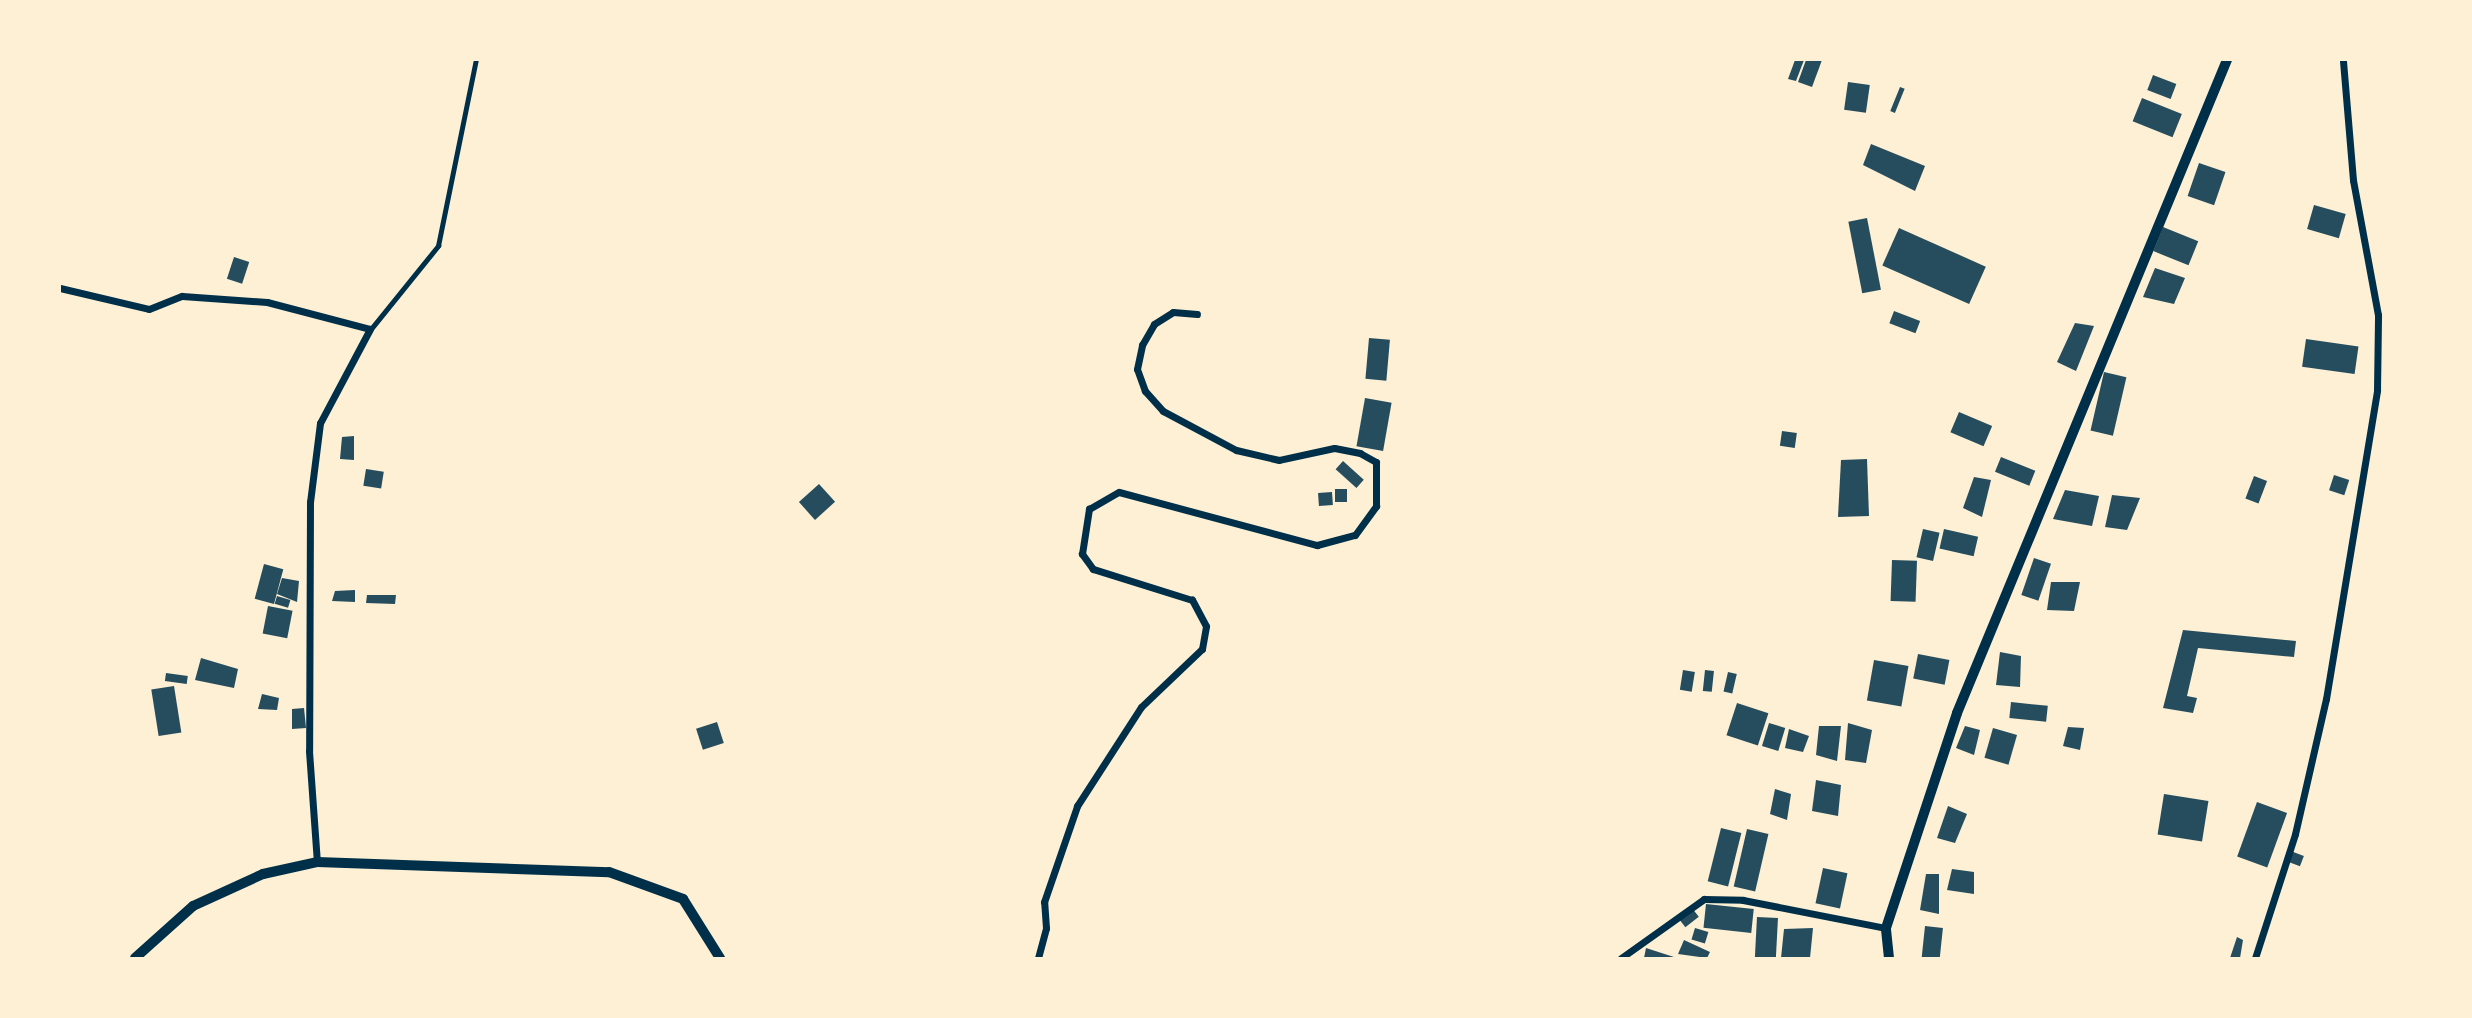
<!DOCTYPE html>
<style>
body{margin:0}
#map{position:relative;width:2472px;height:1018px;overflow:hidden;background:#fdf0d5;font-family:"PT Sans",sans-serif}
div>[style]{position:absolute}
.building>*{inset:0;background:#264d5e;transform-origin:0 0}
.service>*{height:4.5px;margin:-2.25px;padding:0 2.25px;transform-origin:2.25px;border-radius:2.25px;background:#003049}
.minor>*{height:7px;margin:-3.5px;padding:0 3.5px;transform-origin:3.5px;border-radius:3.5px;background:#003049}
.tertiary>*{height:10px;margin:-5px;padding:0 5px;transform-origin:5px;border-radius:5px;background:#003049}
span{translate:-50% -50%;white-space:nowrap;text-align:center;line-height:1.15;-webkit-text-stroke:7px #fdf0d5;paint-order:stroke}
.frame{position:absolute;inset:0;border:61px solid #fdf0d5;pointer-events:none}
</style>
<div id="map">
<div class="building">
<i style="clip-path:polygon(1795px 60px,1804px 60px,1796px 81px,1788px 79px)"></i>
<i style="clip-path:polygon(1806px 60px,1822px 60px,1812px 87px,1798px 82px)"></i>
<i style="left:2153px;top:75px;width:25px;height:16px;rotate:21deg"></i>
<i style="left:1848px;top:82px;width:22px;height:28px;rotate:8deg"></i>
<i style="left:1900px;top:87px;width:5px;height:26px;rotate:22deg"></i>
<i style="left:2142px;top:98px;width:43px;height:25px;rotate:22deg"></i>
<i style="clip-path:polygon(1871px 144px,1925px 166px,1915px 191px,1863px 165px)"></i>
<i style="left:2199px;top:163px;width:28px;height:35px;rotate:19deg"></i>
<i style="left:2314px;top:205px;width:33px;height:25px;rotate:16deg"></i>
<i style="left:1867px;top:218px;width:73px;height:19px;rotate:79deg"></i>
<i style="left:2163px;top:227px;width:38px;height:26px;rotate:22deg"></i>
<i style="left:1899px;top:228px;width:95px;height:41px;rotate:24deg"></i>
<i style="left:234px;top:257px;width:16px;height:23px;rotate:18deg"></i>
<i style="clip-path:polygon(2155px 268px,2185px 278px,2174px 304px,2143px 297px)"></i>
<i style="left:1894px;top:311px;width:28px;height:13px;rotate:21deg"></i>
<i style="clip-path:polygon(2075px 323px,2094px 326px,2076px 371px,2057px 362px)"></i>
<i style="left:1369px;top:338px;width:21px;height:41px;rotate:5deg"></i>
<i style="left:2306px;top:339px;width:53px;height:28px;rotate:8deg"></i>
<i style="left:2104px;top:372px;width:23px;height:60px;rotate:13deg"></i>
<i style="left:1365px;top:398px;width:27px;height:49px;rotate:10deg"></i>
<i style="left:1959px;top:412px;width:36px;height:22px;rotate:23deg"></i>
<i style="left:1782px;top:431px;width:15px;height:15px;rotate:8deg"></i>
<i style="clip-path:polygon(354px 436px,354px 460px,340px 459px,342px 437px)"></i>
<i style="left:2001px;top:457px;width:37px;height:16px;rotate:22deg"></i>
<i style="clip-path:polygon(1867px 459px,1869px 516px,1838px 517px,1841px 460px)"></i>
<i style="left:1343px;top:461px;width:28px;height:11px;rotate:42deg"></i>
<i style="left:366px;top:469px;width:18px;height:17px;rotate:9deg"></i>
<i style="left:2334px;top:475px;width:16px;height:16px;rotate:18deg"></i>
<i style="left:2254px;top:476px;width:14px;height:24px;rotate:21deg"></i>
<i style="clip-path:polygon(1974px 477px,1991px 480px,1982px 517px,1963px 508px)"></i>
<i style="left:819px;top:484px;width:24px;height:27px;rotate:48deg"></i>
<i style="left:1335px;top:489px;width:12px;height:13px"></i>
<i style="clip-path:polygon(2065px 490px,2099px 496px,2092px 526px,2053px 519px)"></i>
<i style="left:1332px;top:492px;width:13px;height:14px;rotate:86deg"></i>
<i style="clip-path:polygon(2112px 495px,2140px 498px,2127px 530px,2105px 527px)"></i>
<i style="left:1923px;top:529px;width:17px;height:29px;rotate:13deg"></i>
<i style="left:1944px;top:529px;width:35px;height:20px;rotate:13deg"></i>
<i style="left:2034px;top:558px;width:18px;height:39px;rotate:19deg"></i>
<i style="left:1892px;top:560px;width:25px;height:41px;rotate:2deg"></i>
<i style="left:264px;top:564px;width:20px;height:36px;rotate:15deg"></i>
<i style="clip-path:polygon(282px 578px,299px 581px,297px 602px,277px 594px)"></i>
<i style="clip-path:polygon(2080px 582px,2074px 611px,2047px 610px,2051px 582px)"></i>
<i style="clip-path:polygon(355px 590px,355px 602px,332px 601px,335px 591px)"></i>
<i style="clip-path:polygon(367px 595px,396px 595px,395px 604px,366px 603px)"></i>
<i style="left:277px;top:596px;width:14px;height:8px;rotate:17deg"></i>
<i style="left:268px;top:606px;width:25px;height:28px;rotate:11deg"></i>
<i style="clip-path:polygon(2183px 630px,2296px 641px,2294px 657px,2198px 648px,2187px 696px,2197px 698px,2193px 713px,2163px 708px)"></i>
<i style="clip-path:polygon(2000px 652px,2021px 656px,2020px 687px,1996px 685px)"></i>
<i style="left:1918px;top:654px;width:32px;height:25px;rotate:11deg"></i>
<i style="clip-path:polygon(201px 658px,238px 669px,234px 688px,195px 680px)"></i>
<i style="left:1874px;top:660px;width:35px;height:41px;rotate:10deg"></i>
<i style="left:1683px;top:670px;width:12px;height:20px;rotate:9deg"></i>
<i style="left:1705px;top:670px;width:9px;height:21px;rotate:6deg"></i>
<i style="left:1728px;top:672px;width:9px;height:20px;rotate:13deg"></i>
<i style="left:166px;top:673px;width:22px;height:8px;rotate:8deg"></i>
<i style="left:174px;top:686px;width:47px;height:23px;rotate:81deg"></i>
<i style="clip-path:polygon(262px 694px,279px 698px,277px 710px,258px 709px)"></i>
<i style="left:2011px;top:702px;width:37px;height:16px;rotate:6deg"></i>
<i style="left:1737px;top:703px;width:33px;height:34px;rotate:18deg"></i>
<i style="clip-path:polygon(304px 708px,306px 728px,292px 729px,292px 709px)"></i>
<i style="left:717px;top:722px;width:22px;height:22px;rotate:72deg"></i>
<i style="left:1769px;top:723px;width:17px;height:24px;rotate:17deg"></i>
<i style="clip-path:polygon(1848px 723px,1872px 730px,1866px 763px,1845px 760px)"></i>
<i style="clip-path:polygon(1819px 726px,1841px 726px,1837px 761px,1816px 755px)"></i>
<i style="clip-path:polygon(1965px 726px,1980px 730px,1974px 755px,1956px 748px)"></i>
<i style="clip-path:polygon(2068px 727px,2084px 728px,2080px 750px,2063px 746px)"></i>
<i style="left:1993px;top:728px;width:25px;height:31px;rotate:16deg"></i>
<i style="clip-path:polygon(1789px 729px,1809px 736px,1803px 752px,1785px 748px)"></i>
<i style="clip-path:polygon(1816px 780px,1841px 785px,1838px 816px,1812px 811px)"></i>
<i style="clip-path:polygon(1775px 789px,1791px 794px,1787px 820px,1770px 814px)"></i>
<i style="left:2164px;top:794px;width:45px;height:41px;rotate:9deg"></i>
<i style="left:2257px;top:802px;width:32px;height:58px;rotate:20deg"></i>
<i style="clip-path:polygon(1948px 806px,1967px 814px,1955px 843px,1937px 838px)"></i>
<i style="left:1721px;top:828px;width:21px;height:55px;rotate:14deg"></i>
<i style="left:1747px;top:829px;width:22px;height:59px;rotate:13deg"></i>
<i style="left:2288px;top:850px;width:17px;height:11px;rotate:21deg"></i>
<i style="left:1823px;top:868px;width:25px;height:36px;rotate:12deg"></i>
<i style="clip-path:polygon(1952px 869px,1974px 872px,1974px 894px,1947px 890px)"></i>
<i style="clip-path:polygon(1926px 874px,1939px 874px,1939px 914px,1920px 910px)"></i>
<i style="left:1706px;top:904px;width:48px;height:24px;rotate:6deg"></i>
<i style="left:1692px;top:908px;width:11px;height:17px;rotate:52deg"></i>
<i style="left:1757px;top:917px;width:21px;height:41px;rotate:3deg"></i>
<i style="left:1925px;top:926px;width:18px;height:32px;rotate:6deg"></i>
<i style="left:1695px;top:928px;width:14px;height:12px;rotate:17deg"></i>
<i style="clip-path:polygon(1813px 928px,1810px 958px,1781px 958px,1784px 929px)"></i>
<i style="clip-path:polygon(2237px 937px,2243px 940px,2240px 958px,2230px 958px)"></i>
<i style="clip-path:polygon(1684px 940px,1710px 952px,1707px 958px,1678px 954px)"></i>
<i style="clip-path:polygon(1646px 948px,1677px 958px,1644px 958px)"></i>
</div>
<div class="service">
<i style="left:371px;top:329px;width:107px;rotate:-51.1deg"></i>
<i style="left:438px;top:246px;width:190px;rotate:-78.5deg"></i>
</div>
<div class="minor">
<i style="left:60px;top:288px;width:91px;rotate:13.3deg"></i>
<i style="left:149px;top:309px;width:35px;rotate:-22deg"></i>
<i style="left:182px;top:296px;width:85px;rotate:4deg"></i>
<i style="left:267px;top:302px;width:106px;rotate:14.7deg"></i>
<i style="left:370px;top:329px;width:106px;rotate:118deg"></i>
<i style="left:320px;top:423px;width:80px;rotate:97.2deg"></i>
<i style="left:310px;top:502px;width:249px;rotate:90.2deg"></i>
<i style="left:309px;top:751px;width:111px;rotate:85.9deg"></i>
<i style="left:1038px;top:958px;width:31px;rotate:-75deg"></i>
<i style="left:1046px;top:928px;width:26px;rotate:-94deg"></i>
<i style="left:1044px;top:902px;width:102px;rotate:-71deg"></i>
<i style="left:1077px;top:806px;width:118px;rotate:-57.1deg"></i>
<i style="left:1141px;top:707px;width:84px;rotate:-43.6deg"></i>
<i style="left:1202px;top:649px;width:23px;rotate:-80deg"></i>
<i style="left:1206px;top:626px;width:30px;rotate:-118deg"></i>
<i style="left:1192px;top:600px;width:104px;rotate:-162.6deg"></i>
<i style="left:1093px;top:569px;width:19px;rotate:-126deg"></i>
<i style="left:1082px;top:554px;width:46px;rotate:-81.2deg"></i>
<i style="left:1089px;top:509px;width:34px;rotate:-30deg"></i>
<i style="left:1119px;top:492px;width:205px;rotate:15deg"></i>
<i style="left:1317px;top:545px;width:39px;rotate:-15deg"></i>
<i style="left:1355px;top:535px;width:36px;rotate:-54deg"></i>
<i style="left:1376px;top:506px;width:44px;rotate:-90deg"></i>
<i style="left:1376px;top:462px;width:18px;rotate:-151deg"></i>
<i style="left:1360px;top:453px;width:26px;rotate:-169deg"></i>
<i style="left:1334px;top:448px;width:56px;rotate:167.7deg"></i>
<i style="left:1279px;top:460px;width:44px;rotate:-166.9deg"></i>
<i style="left:1236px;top:450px;width:83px;rotate:-151.9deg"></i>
<i style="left:1163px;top:411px;width:27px;rotate:-132deg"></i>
<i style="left:1145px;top:391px;width:23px;rotate:-110deg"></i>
<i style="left:1137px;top:369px;width:25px;rotate:-78deg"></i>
<i style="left:1142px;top:345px;width:24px;rotate:-60deg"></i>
<i style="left:1154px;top:324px;width:22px;rotate:-32deg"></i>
<i style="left:1173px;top:312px;width:24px;rotate:5deg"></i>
<i style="left:1621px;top:958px;width:102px;rotate:-35.4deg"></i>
<i style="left:1704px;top:899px;width:39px;rotate:1deg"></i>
<i style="left:1743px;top:900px;width:146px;rotate:11.1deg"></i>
<i style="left:2255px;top:958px;width:130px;rotate:-72.1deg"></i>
<i style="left:2295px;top:834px;width:139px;rotate:-77.1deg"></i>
<i style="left:2326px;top:699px;width:313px;rotate:-80.6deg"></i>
<i style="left:2377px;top:390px;width:75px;rotate:-89.2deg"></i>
<i style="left:2378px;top:315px;width:137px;rotate:-100.5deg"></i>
<i style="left:2353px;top:180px;width:120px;rotate:-94.8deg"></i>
</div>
<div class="tertiary">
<i style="left:135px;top:958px;width:78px;rotate:-41.9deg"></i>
<i style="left:193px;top:906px;width:77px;rotate:-24.6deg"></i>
<i style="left:263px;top:874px;width:55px;rotate:-12.5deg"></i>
<i style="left:317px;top:862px;width:292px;rotate:2deg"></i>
<i style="left:609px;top:872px;width:79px;rotate:20deg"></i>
<i style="left:683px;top:899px;width:70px;rotate:57.9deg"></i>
<i style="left:1889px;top:958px;width:30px;rotate:-96deg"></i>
<i style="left:1886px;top:928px;width:226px;rotate:-71.7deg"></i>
<i style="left:1957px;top:713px;width:707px;rotate:-67.54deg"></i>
</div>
<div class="frame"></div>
</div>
